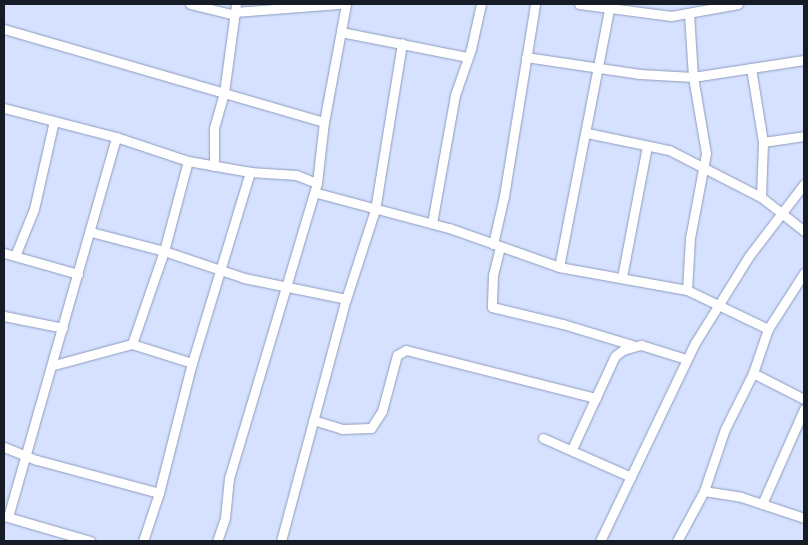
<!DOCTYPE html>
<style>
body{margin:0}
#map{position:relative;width:808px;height:545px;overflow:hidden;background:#d5e1ff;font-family:Signika,sans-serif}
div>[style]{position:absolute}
.roads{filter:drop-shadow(0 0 1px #8d9bbd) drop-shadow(0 0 1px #8d9bbd)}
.minor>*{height:9px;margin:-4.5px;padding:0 4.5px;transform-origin:4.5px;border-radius:4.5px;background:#fff}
span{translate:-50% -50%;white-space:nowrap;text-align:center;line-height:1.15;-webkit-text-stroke:5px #e8effe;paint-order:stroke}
.frame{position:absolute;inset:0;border:5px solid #161b28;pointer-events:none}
</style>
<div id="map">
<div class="roads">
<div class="minor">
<i style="left:190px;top:4px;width:46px;rotate:13.7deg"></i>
<i style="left:236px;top:4px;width:90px;rotate:97.7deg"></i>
<i style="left:224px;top:93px;width:104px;rotate:16.2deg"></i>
<i style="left:579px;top:4px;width:93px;rotate:7.4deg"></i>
<i style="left:671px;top:16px;width:68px;rotate:-10.2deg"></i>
<i style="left:235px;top:12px;width:104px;rotate:-4.4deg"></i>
<i style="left:4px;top:29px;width:229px;rotate:16.2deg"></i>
<i style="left:224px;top:93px;width:37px;rotate:106deg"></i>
<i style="left:214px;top:129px;width:37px;rotate:90deg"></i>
<i style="left:341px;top:32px;width:128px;rotate:11.2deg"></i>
<i style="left:526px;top:57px;width:115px;rotate:8.5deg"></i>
<i style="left:640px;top:74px;width:53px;rotate:3.2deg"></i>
<i style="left:693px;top:77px;width:112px;rotate:-8.7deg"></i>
<i style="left:751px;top:68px;width:75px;rotate:80.8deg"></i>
<i style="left:763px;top:142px;width:55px;rotate:92.1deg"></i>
<i style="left:4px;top:108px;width:116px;rotate:14.5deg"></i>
<i style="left:116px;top:137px;width:76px;rotate:18.4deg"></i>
<i style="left:188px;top:161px;width:63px;rotate:10.1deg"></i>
<i style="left:250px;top:172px;width:46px;rotate:3.7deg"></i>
<i style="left:296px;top:175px;width:22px;rotate:21deg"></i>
<i style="left:317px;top:183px;width:308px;rotate:106.6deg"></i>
<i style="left:229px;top:478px;width:40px;rotate:95.7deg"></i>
<i style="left:225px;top:518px;width:24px;rotate:109deg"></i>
<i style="left:587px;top:133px;width:84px;rotate:11.7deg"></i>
<i style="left:669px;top:150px;width:103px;rotate:27.1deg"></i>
<i style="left:761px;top:197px;width:55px;rotate:38.3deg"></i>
<i style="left:763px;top:142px;width:41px;rotate:-8.3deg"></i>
<i style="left:317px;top:183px;width:61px;rotate:-83.5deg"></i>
<i style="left:324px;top:122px;width:120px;rotate:-79.4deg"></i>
<i style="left:317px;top:193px;width:137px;rotate:14.9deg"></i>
<i style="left:449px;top:228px;width:117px;rotate:19.5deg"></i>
<i style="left:559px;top:267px;width:130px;rotate:10.2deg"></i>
<i style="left:687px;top:290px;width:90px;rotate:25.7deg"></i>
<i style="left:432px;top:223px;width:130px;rotate:-79.8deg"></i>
<i style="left:455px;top:95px;width:49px;rotate:-70.8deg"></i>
<i style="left:471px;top:49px;width:46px;rotate:-77.5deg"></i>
<i style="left:91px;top:232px;width:75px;rotate:14.6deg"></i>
<i style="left:164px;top:251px;width:84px;rotate:18.6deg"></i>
<i style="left:244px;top:278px;width:104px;rotate:11.6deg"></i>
<i style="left:493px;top:244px;width:49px;rotate:-77.1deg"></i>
<i style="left:504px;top:196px;width:194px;rotate:-80.8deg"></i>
<i style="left:500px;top:247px;width:29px;rotate:104deg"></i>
<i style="left:493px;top:275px;width:32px;rotate:92deg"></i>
<i style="left:492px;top:307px;width:73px;rotate:13.5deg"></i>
<i style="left:563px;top:324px;width:72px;rotate:16.9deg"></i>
<i style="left:4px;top:253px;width:77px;rotate:15.8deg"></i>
<i style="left:15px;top:256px;width:51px;rotate:-68deg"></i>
<i style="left:34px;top:209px;width:90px;rotate:-77.2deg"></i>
<i style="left:559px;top:267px;width:268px;rotate:-79deg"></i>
<i style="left:622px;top:277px;width:133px;rotate:-79.2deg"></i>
<i style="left:687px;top:290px;width:52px;rotate:-86.7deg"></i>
<i style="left:690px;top:238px;width:86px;rotate:-79.3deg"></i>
<i style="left:706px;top:153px;width:77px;rotate:-99.7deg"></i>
<i style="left:693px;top:77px;width:63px;rotate:-93.6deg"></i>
<i style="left:4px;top:316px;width:60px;rotate:11.5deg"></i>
<i style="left:132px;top:344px;width:98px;rotate:-71deg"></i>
<i style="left:164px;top:251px;width:93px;rotate:-75.1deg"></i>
<i style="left:54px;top:365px;width:81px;rotate:-15.1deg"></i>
<i style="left:132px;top:344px;width:63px;rotate:17.6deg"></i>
<i style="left:753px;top:373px;width:57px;rotate:27deg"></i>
<i style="left:313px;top:420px;width:30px;rotate:17deg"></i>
<i style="left:342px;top:429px;width:29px;rotate:-2deg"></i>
<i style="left:371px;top:428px;width:20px;rotate:-57deg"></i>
<i style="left:382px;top:411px;width:58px;rotate:-75deg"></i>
<i style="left:397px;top:355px;width:10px;rotate:-29deg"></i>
<i style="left:406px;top:350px;width:196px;rotate:14.2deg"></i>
<i style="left:543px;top:438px;width:96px;rotate:23.9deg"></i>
<i style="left:4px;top:447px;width:35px;rotate:22deg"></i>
<i style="left:37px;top:460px;width:126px;rotate:15.1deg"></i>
<i style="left:572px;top:449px;width:102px;rotate:-65.2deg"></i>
<i style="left:615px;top:356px;width:10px;rotate:-37deg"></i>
<i style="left:623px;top:350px;width:19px;rotate:-16deg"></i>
<i style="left:641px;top:345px;width:47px;rotate:17.3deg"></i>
<i style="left:704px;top:491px;width:37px;rotate:9deg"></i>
<i style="left:741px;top:497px;width:66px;rotate:18.4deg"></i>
<i style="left:762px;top:504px;width:104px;rotate:-66.1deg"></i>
<i style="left:4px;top:516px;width:90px;rotate:16.2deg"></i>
<i style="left:8px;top:517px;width:395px;rotate:-74.1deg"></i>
<i style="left:143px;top:541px;width:51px;rotate:-71.6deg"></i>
<i style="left:159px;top:493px;width:134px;rotate:-75.8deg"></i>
<i style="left:192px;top:363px;width:200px;rotate:-73.1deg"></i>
<i style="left:281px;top:541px;width:251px;rotate:-75deg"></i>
<i style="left:346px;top:299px;width:94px;rotate:-72deg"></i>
<i style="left:375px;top:210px;width:169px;rotate:-80.8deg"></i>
<i style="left:600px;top:541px;width:220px;rotate:-64.4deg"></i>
<i style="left:695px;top:343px;width:102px;rotate:-58.2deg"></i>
<i style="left:749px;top:256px;width:91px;rotate:-52.6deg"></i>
<i style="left:677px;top:541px;width:57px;rotate:-61.6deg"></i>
<i style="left:704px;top:491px;width:65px;rotate:-71.3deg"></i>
<i style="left:725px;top:429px;width:63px;rotate:-63.4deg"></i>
<i style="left:753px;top:373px;width:46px;rotate:-71.2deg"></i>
<i style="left:768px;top:329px;width:67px;rotate:-57.3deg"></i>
</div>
</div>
<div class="frame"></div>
</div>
